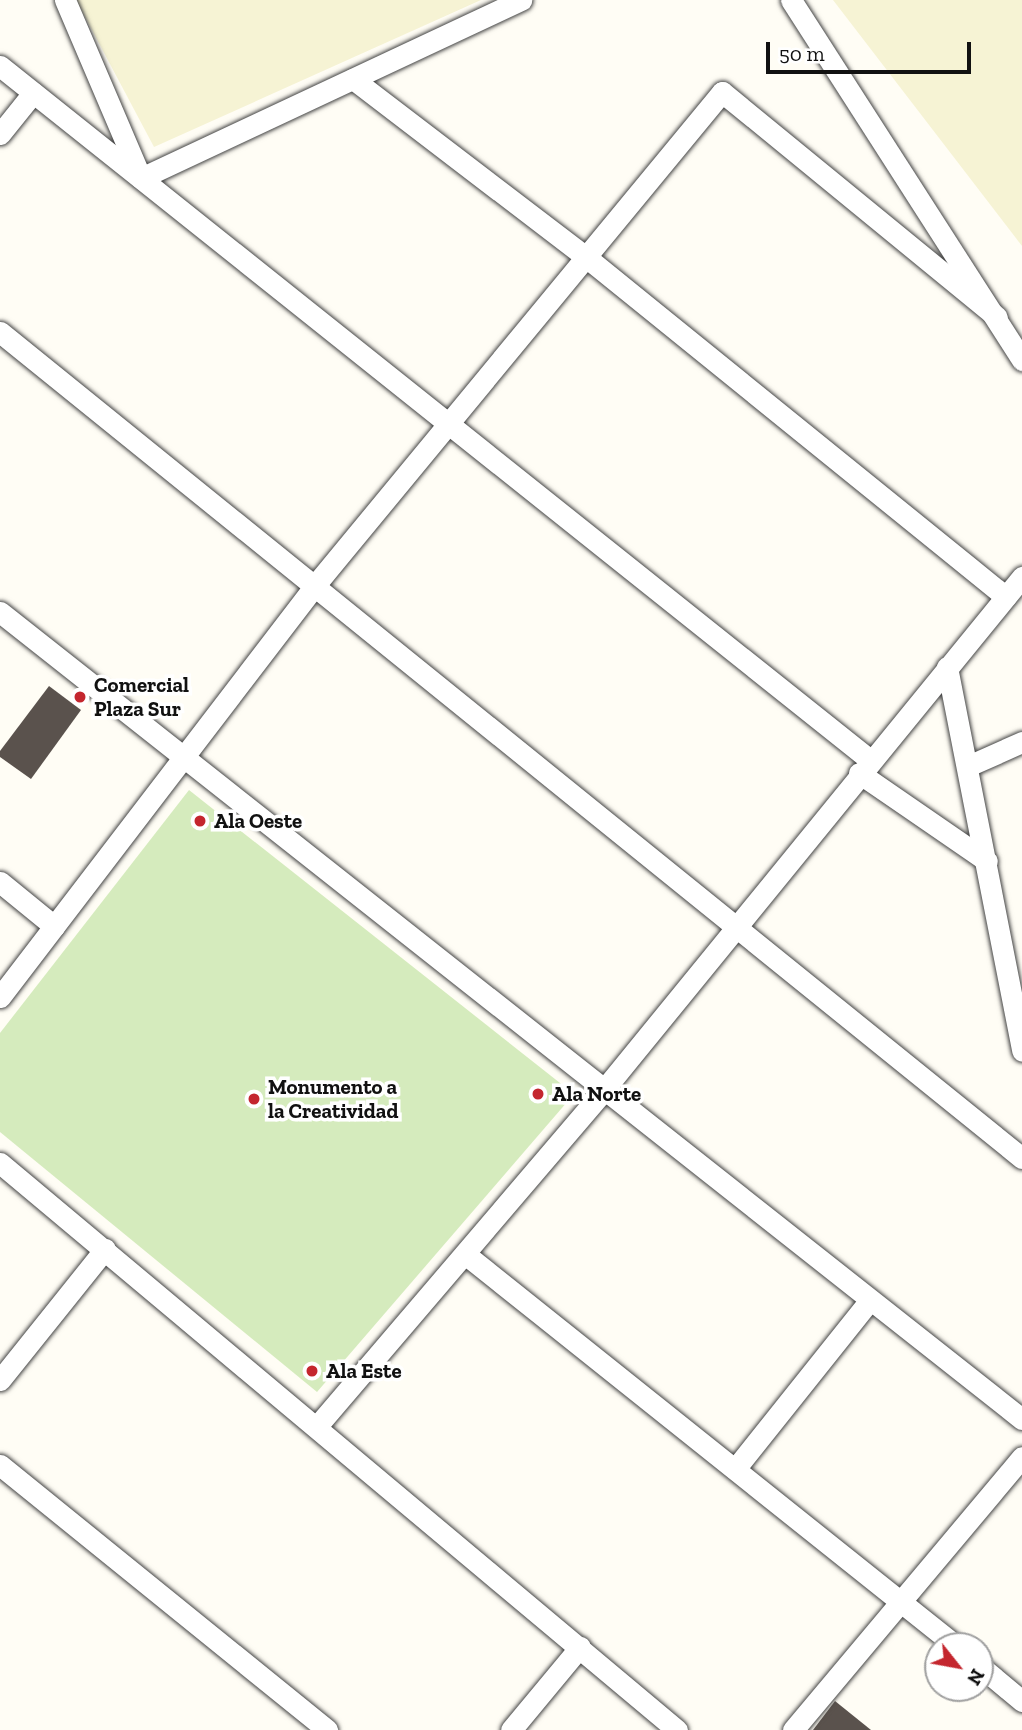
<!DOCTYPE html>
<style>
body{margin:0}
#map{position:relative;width:1022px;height:1730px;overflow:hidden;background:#fffdf5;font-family:"Zilla Slab",serif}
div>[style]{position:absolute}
.farmland>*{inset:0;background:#f6f3d4}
.green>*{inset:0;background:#d5ebbd}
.building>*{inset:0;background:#5a524d}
.roads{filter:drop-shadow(0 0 2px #444) drop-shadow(0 0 2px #444)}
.street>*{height:21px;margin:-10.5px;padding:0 10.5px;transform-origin:10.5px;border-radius:10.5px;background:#fff}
.dots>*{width:19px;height:19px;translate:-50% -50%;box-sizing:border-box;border:4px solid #fff;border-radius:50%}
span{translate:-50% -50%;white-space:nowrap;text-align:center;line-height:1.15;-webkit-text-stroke:7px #fff;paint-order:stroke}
.poi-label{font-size:21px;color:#111;font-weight:700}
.left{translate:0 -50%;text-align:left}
.north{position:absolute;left:924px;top:1632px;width:70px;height:70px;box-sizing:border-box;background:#fff;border:2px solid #a0a0a0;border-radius:50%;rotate:121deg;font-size:19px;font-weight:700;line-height:28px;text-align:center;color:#111}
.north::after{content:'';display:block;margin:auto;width:24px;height:32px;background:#c4262e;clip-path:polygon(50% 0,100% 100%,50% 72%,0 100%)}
.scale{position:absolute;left:766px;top:42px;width:205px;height:32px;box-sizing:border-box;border:4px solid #111;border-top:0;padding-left:9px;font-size:21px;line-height:24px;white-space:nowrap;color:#111;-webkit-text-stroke:5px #fff;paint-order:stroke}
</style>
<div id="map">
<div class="farmland">
<i style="clip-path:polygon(76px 0,481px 0,154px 147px)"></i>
<i style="clip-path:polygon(833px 0,1022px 0,1022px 246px)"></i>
</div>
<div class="green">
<i style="clip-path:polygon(189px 790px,574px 1094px,317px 1392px,0 1132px,0 1033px)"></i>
</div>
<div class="building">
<i style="clip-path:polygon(49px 686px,81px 710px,31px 779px,0 757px,0 751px)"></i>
<i style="clip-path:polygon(835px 1701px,871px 1730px,813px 1730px)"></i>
</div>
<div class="roads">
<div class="street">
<i style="left:65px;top:0;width:194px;rotate:66.9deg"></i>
<i style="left:141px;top:178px;width:420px;rotate:-25.1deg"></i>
<i style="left:791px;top:0;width:428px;rotate:57.3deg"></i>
<i style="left:0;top:66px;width:1113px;rotate:38.58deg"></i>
<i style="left:353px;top:79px;width:293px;rotate:37.4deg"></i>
<i style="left:586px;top:257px;width:540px;rotate:38.99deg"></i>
<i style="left:0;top:134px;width:53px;rotate:-51.2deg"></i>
<i style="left:0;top:332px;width:1314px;rotate:38.95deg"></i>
<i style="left:0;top:612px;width:1302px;rotate:38.3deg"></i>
<i style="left:947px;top:667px;width:391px;rotate:78.9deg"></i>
<i style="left:968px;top:766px;width:59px;rotate:-24deg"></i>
<i style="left:859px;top:773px;width:155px;rotate:34.5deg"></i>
<i style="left:0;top:882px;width:70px;rotate:39.2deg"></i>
<i style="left:0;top:997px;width:520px;rotate:-52.58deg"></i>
<i style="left:316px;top:584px;width:638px;rotate:-50.47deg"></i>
<i style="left:722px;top:92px;width:355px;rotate:39.3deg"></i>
<i style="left:0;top:1163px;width:883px;rotate:39.95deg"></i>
<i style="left:465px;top:1254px;width:628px;rotate:38.6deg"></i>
<i style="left:0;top:1380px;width:168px;rotate:-51.3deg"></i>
<i style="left:318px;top:1425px;width:438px;rotate:-49.5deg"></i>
<i style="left:602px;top:1092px;width:665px;rotate:-50.8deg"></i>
<i style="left:0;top:1465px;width:421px;rotate:39deg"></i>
<i style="left:735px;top:1469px;width:216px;rotate:-51.4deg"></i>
<i style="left:980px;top:1666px;width:55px;rotate:39.8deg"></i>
<i style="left:511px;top:1730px;width:108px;rotate:-50.3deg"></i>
<i style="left:793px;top:1730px;width:356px;rotate:-50deg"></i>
</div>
</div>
<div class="dots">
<i style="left:80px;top:697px;background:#c4262e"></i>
<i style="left:200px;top:821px;background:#c4262e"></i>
<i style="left:538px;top:1094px;background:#c4262e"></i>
<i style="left:254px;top:1099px;background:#c4262e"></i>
<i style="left:312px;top:1371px;background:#c4262e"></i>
</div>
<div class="poi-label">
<span class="left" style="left:94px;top:697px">Comercial<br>Plaza Sur</span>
<span class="left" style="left:214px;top:821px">Ala Oeste</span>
<span class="left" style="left:268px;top:1099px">Monumento a<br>la Creatividad</span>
<span class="left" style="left:552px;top:1094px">Ala Norte</span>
<span class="left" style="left:326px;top:1371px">Ala Este</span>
</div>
<div class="north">N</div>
<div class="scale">50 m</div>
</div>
